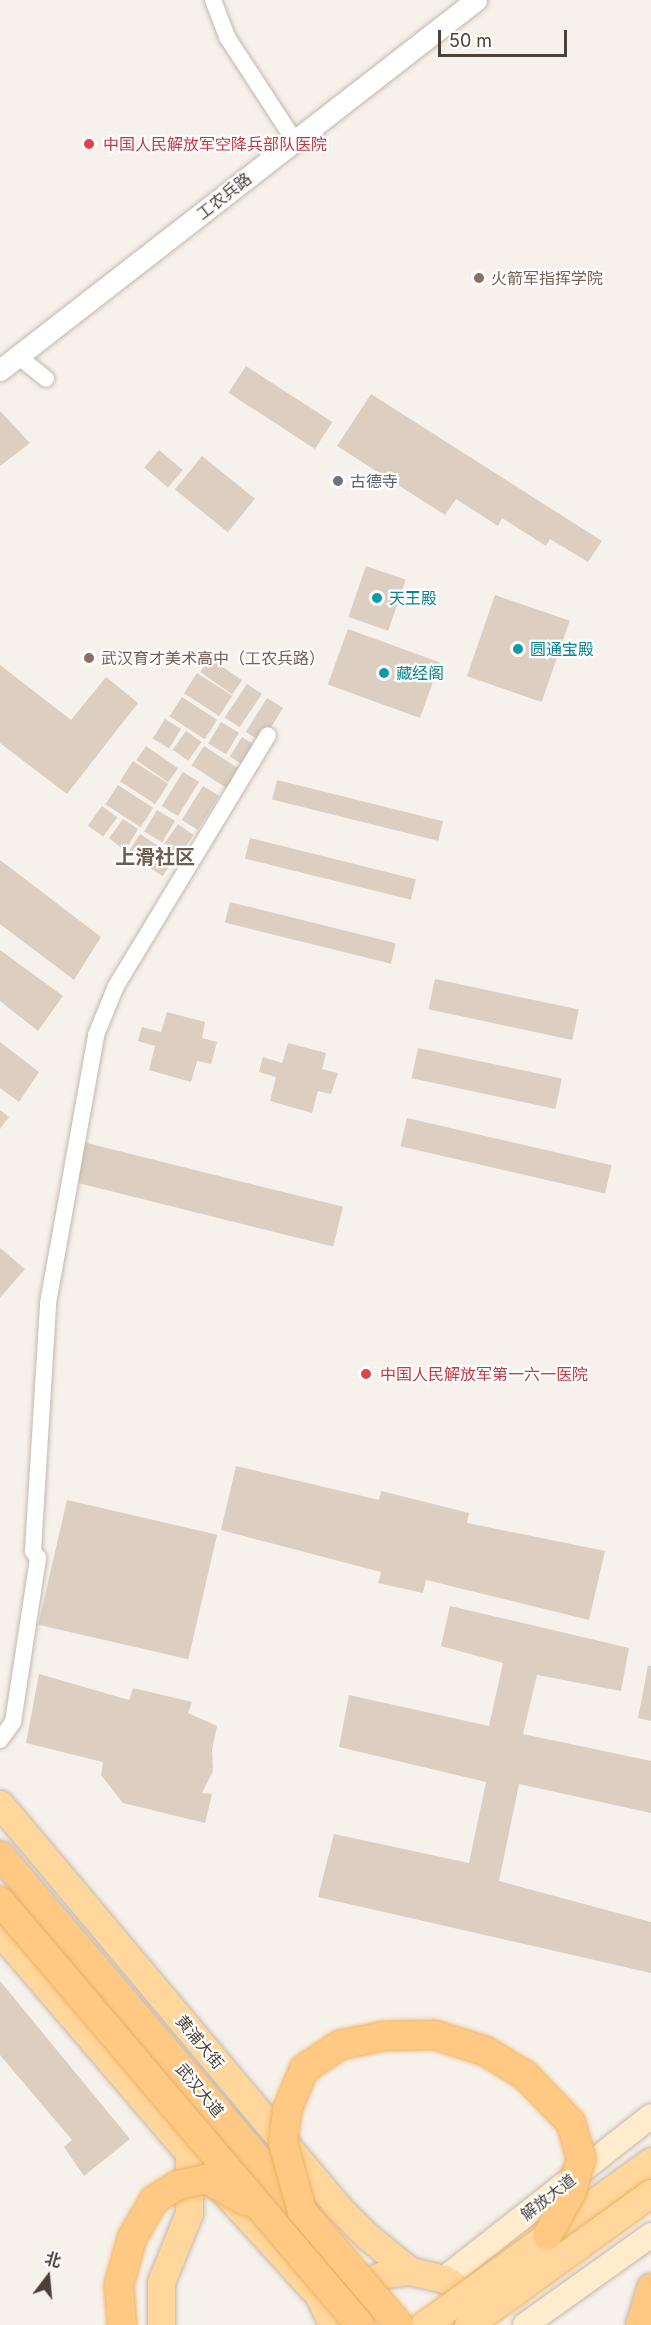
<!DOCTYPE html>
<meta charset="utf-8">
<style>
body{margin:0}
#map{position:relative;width:651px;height:2325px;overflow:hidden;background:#f6f1eb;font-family:Inter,"Noto Sans SC",sans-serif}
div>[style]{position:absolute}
.building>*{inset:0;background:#dccfc2;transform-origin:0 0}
.roads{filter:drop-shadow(0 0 2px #c3b8ac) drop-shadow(0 0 2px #c3b8ac)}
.minor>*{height:16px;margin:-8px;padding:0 8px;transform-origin:8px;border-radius:8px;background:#fff}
.tertiary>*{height:21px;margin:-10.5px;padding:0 10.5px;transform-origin:10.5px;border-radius:10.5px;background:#fff}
.secondary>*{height:24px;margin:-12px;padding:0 12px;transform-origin:12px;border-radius:12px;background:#ffeccc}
.primary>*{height:27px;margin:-13.5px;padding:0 13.5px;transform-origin:13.5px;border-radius:13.5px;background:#ffd69b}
.trunk>*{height:28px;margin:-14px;padding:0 14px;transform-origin:14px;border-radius:14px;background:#ffc984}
.bridges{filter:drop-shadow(0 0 2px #edb262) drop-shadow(0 0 2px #edb262)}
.primary-bridge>*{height:27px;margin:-13.5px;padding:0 13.5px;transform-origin:13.5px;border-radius:13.5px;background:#ffd69b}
.trunk-bridge>*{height:28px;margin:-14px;padding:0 14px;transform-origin:14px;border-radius:14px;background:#ffc984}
.dots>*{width:16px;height:16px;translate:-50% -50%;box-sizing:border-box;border:3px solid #fff;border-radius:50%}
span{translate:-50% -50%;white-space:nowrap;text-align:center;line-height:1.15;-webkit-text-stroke:4.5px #fff;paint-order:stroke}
.health-label{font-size:16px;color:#be3a42}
.left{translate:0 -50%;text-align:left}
.street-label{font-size:16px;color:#4c4138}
.education-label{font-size:16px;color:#785e54}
.worship-label{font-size:16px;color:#5b616d}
.culture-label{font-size:16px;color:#0d838f}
.quarter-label{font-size:20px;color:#6f5e4e;font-weight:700}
.north{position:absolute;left:18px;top:2247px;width:60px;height:60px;-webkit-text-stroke:4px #fff;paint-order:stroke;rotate:16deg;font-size:16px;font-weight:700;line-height:24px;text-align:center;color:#4c4138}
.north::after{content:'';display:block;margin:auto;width:21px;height:27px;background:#4c4138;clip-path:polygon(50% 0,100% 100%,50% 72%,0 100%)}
.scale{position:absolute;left:438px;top:30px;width:129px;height:27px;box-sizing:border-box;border:3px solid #4c4138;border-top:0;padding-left:8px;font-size:18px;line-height:21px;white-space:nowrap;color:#4c4138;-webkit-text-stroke:4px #fff;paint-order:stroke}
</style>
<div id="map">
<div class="building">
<i style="left:246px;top:366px;width:103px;height:32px;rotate:33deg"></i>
<i style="clip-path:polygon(371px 394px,602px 541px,588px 562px,550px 539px,546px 546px,502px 518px,498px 526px,456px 499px,445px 515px,337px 446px)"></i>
<i style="clip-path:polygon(0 411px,30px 443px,0 466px)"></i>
<i style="left:159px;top:450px;width:31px;height:23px;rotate:40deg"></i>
<i style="left:202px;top:456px;width:68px;height:43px;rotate:39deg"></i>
<i style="left:366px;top:566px;width:42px;height:54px;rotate:19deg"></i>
<i style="left:495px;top:595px;width:79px;height:86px;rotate:19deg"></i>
<i style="left:348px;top:629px;width:98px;height:59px;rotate:20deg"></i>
<i style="left:210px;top:658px;width:39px;height:17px;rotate:35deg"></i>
<i style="clip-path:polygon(0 665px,71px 720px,106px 677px,138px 703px,67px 794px,0 743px)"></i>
<i style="left:197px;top:673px;width:42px;height:24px;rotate:33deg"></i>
<i style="left:247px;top:684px;width:18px;height:40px;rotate:34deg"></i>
<i style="left:182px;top:697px;width:42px;height:23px;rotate:33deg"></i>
<i style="left:267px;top:698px;width:19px;height:40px;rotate:32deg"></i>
<i style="left:165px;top:719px;width:19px;height:23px;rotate:32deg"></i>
<i style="left:221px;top:722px;width:21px;height:25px;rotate:31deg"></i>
<i style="left:186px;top:731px;width:19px;height:23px;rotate:35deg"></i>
<i style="left:242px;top:737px;width:19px;height:23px;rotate:32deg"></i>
<i style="left:146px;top:746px;width:39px;height:17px;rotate:35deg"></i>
<i style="left:204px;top:746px;width:42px;height:23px;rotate:33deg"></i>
<i style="left:133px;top:761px;width:42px;height:24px;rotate:33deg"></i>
<i style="left:183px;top:772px;width:19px;height:40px;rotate:32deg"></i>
<i style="left:277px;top:780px;width:171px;height:20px;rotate:14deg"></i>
<i style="left:118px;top:785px;width:42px;height:23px;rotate:33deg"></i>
<i style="left:203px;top:786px;width:19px;height:40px;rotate:32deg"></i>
<i style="left:102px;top:806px;width:19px;height:24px;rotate:36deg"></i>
<i style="left:157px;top:810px;width:21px;height:25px;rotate:31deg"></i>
<i style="clip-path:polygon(123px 819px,138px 829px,125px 851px,109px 838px)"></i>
<i style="left:178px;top:824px;width:19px;height:24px;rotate:35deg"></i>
<i style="left:140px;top:834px;width:42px;height:23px;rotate:33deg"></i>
<i style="left:250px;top:838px;width:171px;height:21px;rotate:14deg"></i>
<i style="clip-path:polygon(0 860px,101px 937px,74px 980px,0 924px)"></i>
<i style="left:230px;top:902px;width:171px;height:21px;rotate:14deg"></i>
<i style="clip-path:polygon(0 950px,63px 996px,38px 1031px,0 1001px)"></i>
<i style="left:435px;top:979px;width:147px;height:31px;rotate:12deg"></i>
<i style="clip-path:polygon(167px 1012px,205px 1022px,202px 1038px,217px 1042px,211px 1064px,197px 1061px,191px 1082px,149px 1070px,155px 1046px,138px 1041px,142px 1027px,161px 1032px)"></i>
<i style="clip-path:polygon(0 1042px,39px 1072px,19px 1102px,0 1088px)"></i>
<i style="clip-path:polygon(288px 1043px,326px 1053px,322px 1069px,338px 1073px,331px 1094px,318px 1091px,312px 1113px,270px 1101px,276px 1077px,259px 1072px,263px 1057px,282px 1063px)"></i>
<i style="left:418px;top:1048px;width:147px;height:31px;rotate:12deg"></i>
<i style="clip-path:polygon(0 1110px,9px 1117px,0 1129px)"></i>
<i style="left:407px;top:1118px;width:210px;height:29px;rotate:13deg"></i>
<i style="left:83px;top:1142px;width:268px;height:41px;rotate:14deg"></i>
<i style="clip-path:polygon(0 1248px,25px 1269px,0 1298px)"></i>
<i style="clip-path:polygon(236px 1466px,379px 1500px,381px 1491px,469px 1513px,467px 1523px,605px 1551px,589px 1620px,426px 1580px,423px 1593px,378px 1583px,381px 1572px,221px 1530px)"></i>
<i style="left:67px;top:1500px;width:154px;height:128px;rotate:13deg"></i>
<i style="clip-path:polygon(450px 1606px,629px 1648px,621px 1691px,537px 1675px,523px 1734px,651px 1761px,651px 1813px,519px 1784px,499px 1881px,651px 1922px,651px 1973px,318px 1897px,334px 1834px,469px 1863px,486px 1782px,339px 1747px,349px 1695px,489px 1726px,503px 1663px,441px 1646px)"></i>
<i style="clip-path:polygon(648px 1665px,651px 1666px,651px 1721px,638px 1718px)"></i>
<i style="clip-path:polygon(39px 1674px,129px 1700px,133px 1688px,192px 1702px,188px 1713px,217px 1726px,212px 1750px,213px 1771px,202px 1793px,212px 1794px,205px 1823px,123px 1803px,101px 1775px,103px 1762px,26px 1743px)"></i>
<i style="clip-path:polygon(0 1981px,130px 2139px,84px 2176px,64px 2147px,72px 2140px,0 2055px)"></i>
</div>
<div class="roads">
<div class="minor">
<i style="left:213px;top:0;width:40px;rotate:69deg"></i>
<i style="left:227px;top:37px;width:113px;rotate:56.9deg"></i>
<i style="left:18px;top:356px;width:36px;rotate:39deg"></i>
<i style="left:0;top:1740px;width:22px;rotate:-54deg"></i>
<i style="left:13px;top:1722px;width:166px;rotate:-81.3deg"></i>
<i style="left:38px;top:1558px;width:9px;rotate:-126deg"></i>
<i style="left:33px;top:1551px;width:248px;rotate:-86.5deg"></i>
<i style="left:48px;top:1303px;width:272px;rotate:-79.8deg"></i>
<i style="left:96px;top:1035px;width:53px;rotate:-67.8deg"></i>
<i style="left:116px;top:986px;width:293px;rotate:-58.8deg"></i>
</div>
<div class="tertiary">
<i style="left:0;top:370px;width:603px;rotate:-37.86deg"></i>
</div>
<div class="secondary">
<i style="left:444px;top:2279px;width:263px;rotate:-38.2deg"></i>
<i style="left:525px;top:2325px;width:155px;rotate:-35.5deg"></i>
</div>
<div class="primary">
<i style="left:0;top:1804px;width:527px;rotate:50deg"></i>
<i style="left:339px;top:2208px;width:40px;rotate:45deg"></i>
<i style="left:367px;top:2236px;width:55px;rotate:39.1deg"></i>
<i style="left:0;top:1932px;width:291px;rotate:49.5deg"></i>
<i style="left:189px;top:2153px;width:193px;rotate:47.7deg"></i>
<i style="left:319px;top:2296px;width:31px;rotate:65deg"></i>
<i style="left:547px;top:2236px;width:128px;rotate:-35.8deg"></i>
<i style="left:332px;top:2324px;width:25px;rotate:-61deg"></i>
<i style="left:344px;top:2302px;width:25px;rotate:-43deg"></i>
<i style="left:362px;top:2285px;width:25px;rotate:-26deg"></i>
<i style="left:385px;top:2274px;width:25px;rotate:-7deg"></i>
<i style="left:410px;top:2271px;width:35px;rotate:13deg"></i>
<i style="left:444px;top:2279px;width:22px;rotate:32deg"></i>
<i style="left:463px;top:2291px;width:28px;rotate:52deg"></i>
<i style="left:161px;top:2325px;width:43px;rotate:-90deg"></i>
<i style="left:161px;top:2282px;width:74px;rotate:-67.9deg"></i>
<i style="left:189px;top:2213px;width:53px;rotate:-90deg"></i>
</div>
<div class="trunk">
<i style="left:0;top:1855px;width:467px;rotate:49.7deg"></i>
<i style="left:640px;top:2325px;width:39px;rotate:-73deg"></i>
</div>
</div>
<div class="bridges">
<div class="primary-bridge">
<i style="left:424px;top:2325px;width:152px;rotate:-35.9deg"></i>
<i style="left:468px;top:2325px;width:226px;rotate:-35.8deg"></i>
</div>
<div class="trunk-bridge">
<i style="left:0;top:1901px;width:556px;rotate:49.67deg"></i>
<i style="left:122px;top:2325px;width:40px;rotate:-94.3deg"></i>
<i style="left:119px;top:2285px;width:49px;rotate:-74.5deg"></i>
<i style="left:132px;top:2238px;width:44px;rotate:-59.9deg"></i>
<i style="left:154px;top:2200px;width:28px;rotate:-32deg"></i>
<i style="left:178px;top:2185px;width:29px;rotate:-12deg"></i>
<i style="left:206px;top:2179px;width:46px;rotate:28.8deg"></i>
<i style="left:399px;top:2325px;width:150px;rotate:-130.4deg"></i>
<i style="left:302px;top:2211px;width:71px;rotate:-105.6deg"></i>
<i style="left:283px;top:2143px;width:33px;rotate:-83deg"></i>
<i style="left:287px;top:2110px;width:44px;rotate:-67.5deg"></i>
<i style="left:304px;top:2069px;width:43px;rotate:-33.7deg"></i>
<i style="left:340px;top:2045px;width:45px;rotate:-11.6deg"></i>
<i style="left:384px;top:2036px;width:51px;rotate:-1.1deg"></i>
<i style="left:435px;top:2035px;width:52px;rotate:17.7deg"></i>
<i style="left:485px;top:2051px;width:47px;rotate:31deg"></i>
<i style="left:525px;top:2075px;width:66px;rotate:46.2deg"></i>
<i style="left:571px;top:2123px;width:37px;rotate:74deg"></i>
<i style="left:581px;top:2159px;width:33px;rotate:106deg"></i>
<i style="left:572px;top:2191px;width:51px;rotate:119.1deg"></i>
</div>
</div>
<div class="dots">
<i style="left:89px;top:144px;background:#e0444e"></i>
<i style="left:479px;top:278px;background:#8d6e63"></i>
<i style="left:338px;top:481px;background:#6b7280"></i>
<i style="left:377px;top:598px;background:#0f9aa8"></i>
<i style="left:518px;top:649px;background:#0f9aa8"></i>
<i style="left:89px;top:658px;background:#8d6e63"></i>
<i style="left:384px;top:673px;background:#0f9aa8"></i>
<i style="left:366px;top:1374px;background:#e0444e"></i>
</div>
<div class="health-label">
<span class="left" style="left:103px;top:144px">中国人民解放军空降兵部队医院</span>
<span class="left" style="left:380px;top:1374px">中国人民解放军第一六一医院</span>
</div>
<div class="street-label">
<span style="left:224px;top:196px;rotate:-38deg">工农兵路</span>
<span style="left:200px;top:2042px;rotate:50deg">黄浦大街</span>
<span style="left:200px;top:2090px;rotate:50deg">武汉大道</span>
<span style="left:548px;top:2197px;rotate:-38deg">解放大道</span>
</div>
<div class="education-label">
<span class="left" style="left:491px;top:278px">火箭军指挥学院</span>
<span class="left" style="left:101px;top:658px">武汉育才美术高中（工农兵路）</span>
</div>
<div class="worship-label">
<span class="left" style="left:350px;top:481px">古德寺</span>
</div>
<div class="culture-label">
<span class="left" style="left:389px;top:598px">天王殿</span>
<span class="left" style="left:530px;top:649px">圆通宝殿</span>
<span class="left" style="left:396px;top:673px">藏经阁</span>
</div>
<div class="quarter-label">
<span style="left:155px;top:857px">上滑社区</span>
</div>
<div class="north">北</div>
<div class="scale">50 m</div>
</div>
